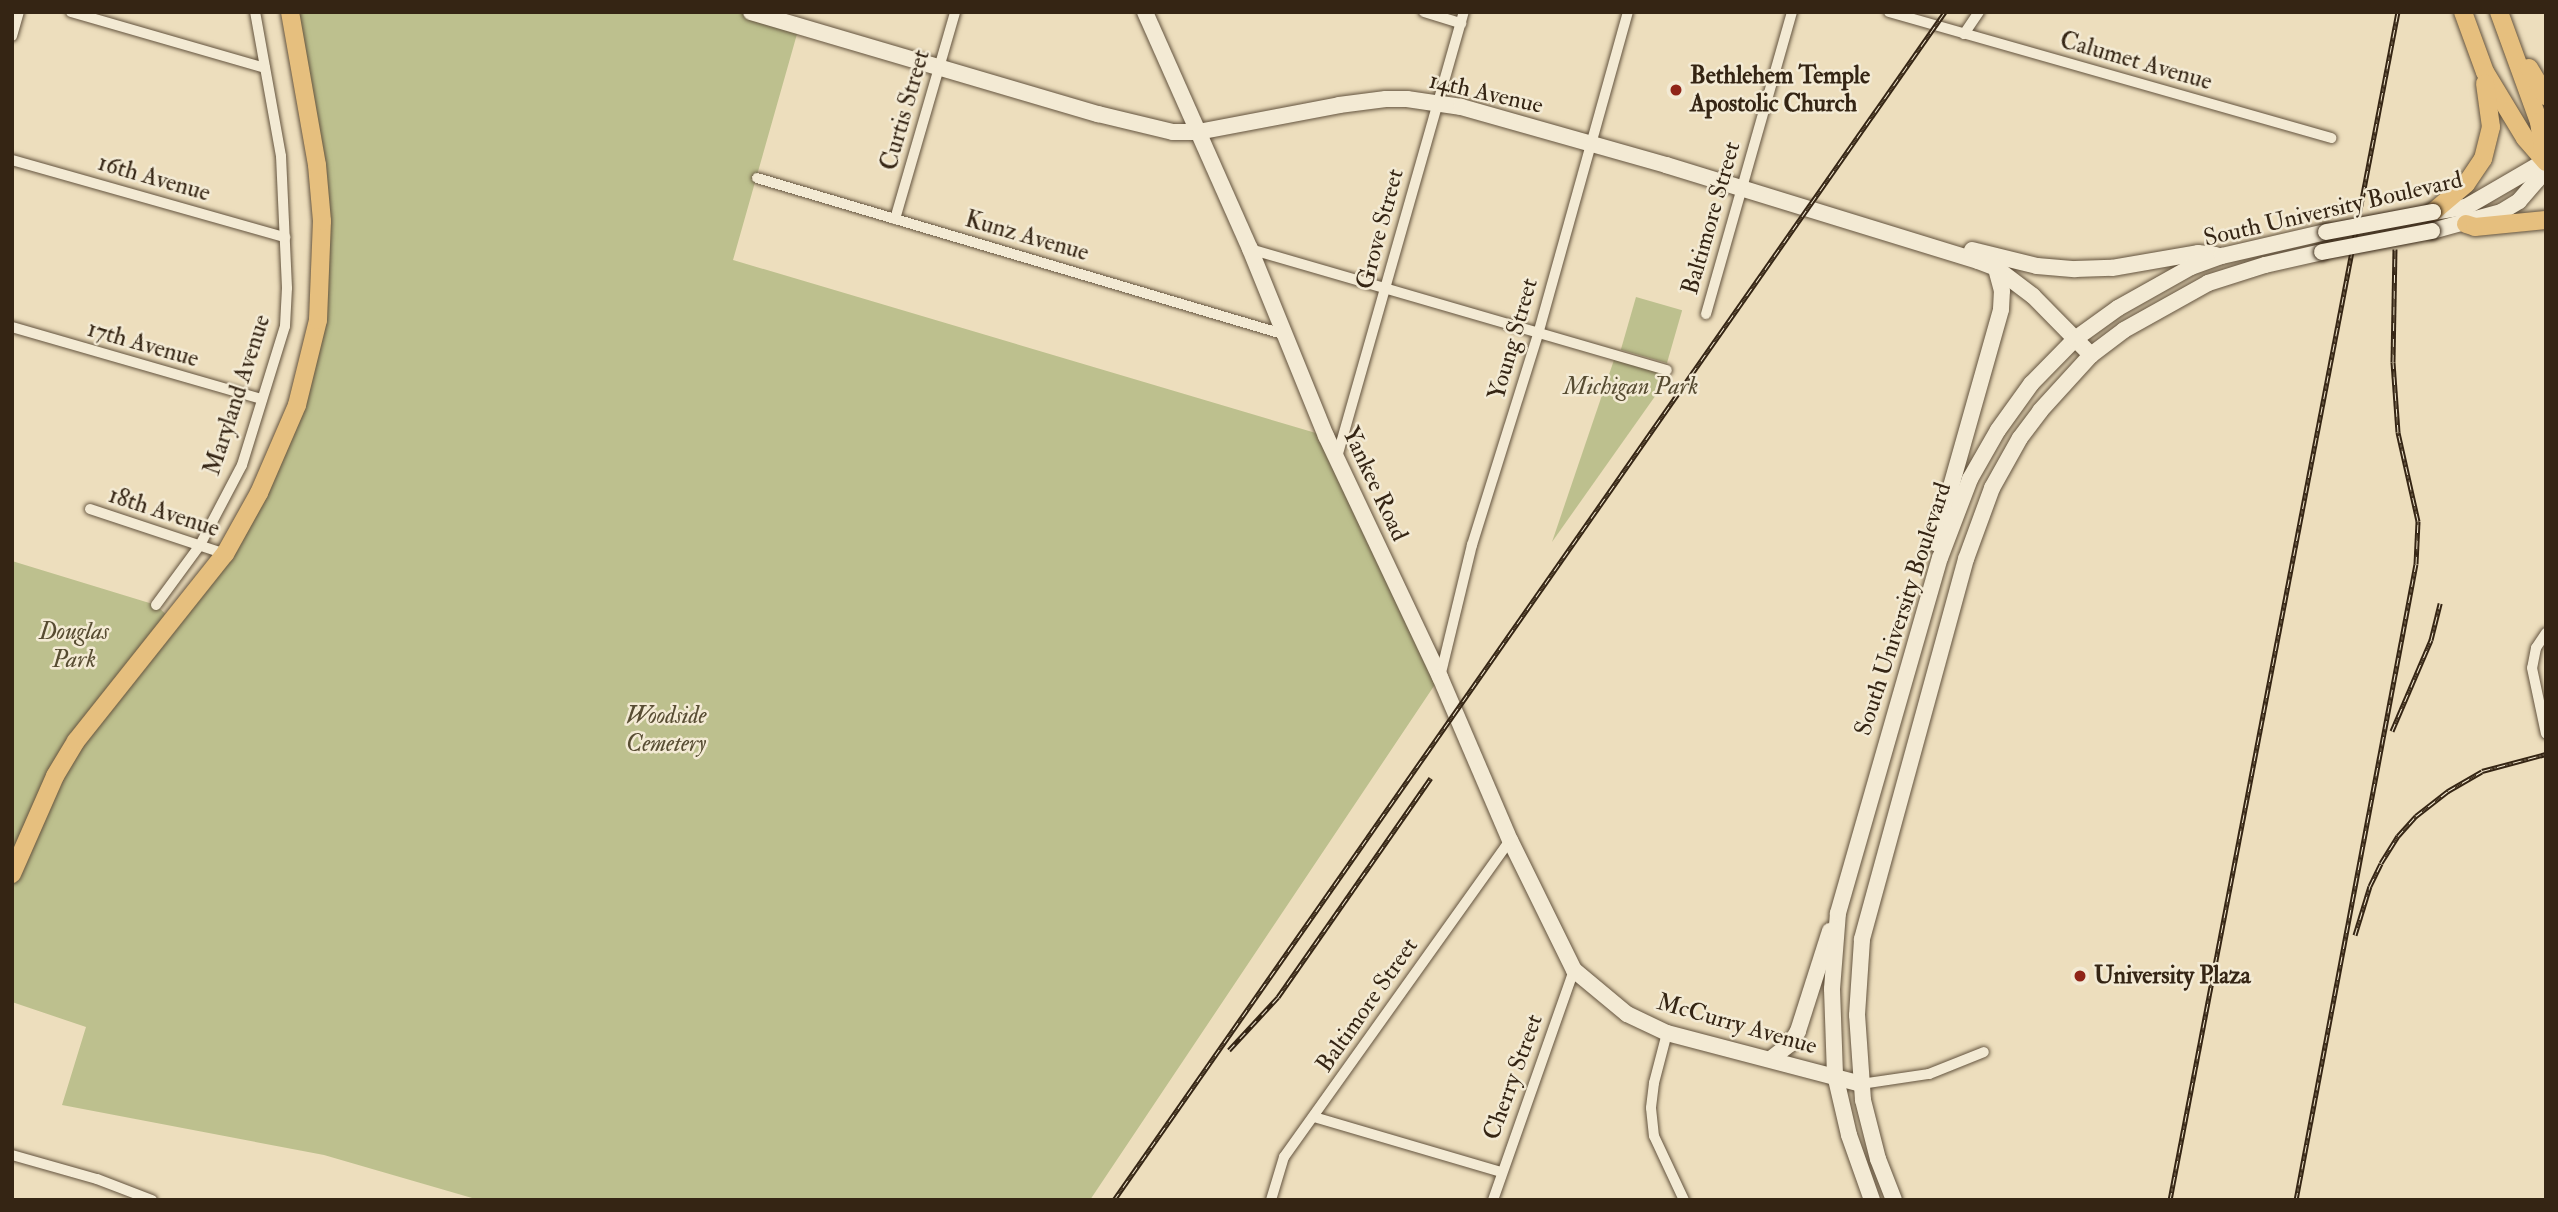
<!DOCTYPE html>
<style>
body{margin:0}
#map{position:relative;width:2558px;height:1212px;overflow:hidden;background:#eddebd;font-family:"IM FELL Double Pica",serif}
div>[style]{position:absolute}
.green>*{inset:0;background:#bdc08e;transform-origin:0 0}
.roads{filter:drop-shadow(0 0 2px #63533e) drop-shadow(0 0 2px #63533e)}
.street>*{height:10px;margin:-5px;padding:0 5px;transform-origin:5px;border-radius:5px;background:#f3ead4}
.secondary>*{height:16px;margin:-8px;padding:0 8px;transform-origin:8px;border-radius:8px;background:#f3ead4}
.primary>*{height:18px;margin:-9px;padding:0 9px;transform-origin:9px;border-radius:9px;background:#e6bf7e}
.rail>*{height:5px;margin-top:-2.5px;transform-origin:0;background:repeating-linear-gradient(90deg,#f3ead4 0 8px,#352514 0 16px);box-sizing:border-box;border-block:2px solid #352514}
.bridges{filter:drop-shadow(0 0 2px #352514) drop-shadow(0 0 2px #352514)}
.secondary-bridge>*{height:16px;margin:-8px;padding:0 8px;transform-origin:8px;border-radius:8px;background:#f3ead4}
.dots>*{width:19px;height:19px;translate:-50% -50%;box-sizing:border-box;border:4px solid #f3ead4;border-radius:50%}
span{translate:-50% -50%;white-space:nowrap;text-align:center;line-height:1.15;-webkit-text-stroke:5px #f3ead4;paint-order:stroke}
.street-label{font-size:24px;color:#352514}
.poi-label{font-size:24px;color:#352514;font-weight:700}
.left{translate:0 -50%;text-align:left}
.park-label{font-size:24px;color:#574c32;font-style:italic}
.frame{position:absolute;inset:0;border:14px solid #352514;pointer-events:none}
</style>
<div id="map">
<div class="green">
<i style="clip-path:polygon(290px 12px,751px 12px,799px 27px,733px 260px,1326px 436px,1440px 677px,1090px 1200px,479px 1200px,324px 1155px,62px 1105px,86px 1027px,12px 1002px,12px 561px,156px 605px,173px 621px,194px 595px,287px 431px,322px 269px)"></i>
<i style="left:1636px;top:297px;width:48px;height:55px;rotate:16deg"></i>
<i style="clip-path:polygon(1615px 357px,1667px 370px,1663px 385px,1552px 542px)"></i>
</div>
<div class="roads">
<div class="street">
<i style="left:71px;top:12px;width:202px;rotate:16.1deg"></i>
<i style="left:1424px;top:12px;width:39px;rotate:17deg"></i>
<i style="left:1889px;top:12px;width:460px;rotate:15.9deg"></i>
<i style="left:1964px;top:34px;width:27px;rotate:-56deg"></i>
<i style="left:12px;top:36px;width:25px;rotate:-74deg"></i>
<i style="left:12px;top:160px;width:284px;rotate:15.8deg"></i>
<i style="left:757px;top:178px;width:552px;rotate:16.53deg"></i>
<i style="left:895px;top:219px;width:216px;rotate:-73.8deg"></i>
<i style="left:1250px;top:249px;width:434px;rotate:16.2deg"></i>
<i style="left:1706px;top:314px;width:314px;rotate:-74.1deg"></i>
<i style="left:12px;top:327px;width:260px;rotate:16.1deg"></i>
<i style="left:1337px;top:457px;width:463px;rotate:-74.1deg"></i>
<i style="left:90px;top:509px;width:142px;rotate:18.4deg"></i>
<i style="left:156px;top:605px;width:74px;rotate:-53.7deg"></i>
<i style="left:200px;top:545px;width:90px;rotate:-62.3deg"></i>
<i style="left:242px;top:465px;width:145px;rotate:-72.8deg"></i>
<i style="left:285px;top:326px;width:38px;rotate:-87deg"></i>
<i style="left:287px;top:288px;width:132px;rotate:-92.6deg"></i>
<i style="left:281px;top:156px;width:146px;rotate:-100.2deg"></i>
<i style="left:2546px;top:633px;width:18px;rotate:124deg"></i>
<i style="left:2536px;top:648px;width:20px;rotate:101deg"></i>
<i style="left:2532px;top:668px;width:67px;rotate:78deg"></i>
<i style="left:1440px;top:677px;width:136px;rotate:-76.4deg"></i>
<i style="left:1472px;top:545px;width:221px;rotate:-72.6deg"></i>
<i style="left:1538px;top:334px;width:334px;rotate:-74.4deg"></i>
<i style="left:1667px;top:1033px;width:52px;rotate:104.6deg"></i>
<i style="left:1654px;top:1083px;width:25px;rotate:97deg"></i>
<i style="left:1651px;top:1108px;width:28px;rotate:84deg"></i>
<i style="left:1654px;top:1136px;width:71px;rotate:64.9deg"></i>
<i style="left:1861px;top:1084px;width:69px;rotate:-8.4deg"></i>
<i style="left:1929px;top:1074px;width:59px;rotate:-21.8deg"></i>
<i style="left:1314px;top:1117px;width:195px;rotate:16.4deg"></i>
<i style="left:12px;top:1155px;width:88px;rotate:15.8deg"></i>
<i style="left:97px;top:1179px;width:59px;rotate:20.9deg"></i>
<i style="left:1271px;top:1200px;width:45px;rotate:-73.2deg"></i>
<i style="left:1284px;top:1157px;width:389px;rotate:-54.5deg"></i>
<i style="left:1493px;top:1200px;width:244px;rotate:-70.6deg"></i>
</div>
<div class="secondary">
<i style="left:751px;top:12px;width:362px;rotate:16.4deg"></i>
<i style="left:1098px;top:114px;width:77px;rotate:13.5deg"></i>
<i style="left:1173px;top:132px;width:25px"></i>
<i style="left:1198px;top:132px;width:144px;rotate:-10.8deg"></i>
<i style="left:1339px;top:105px;width:47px;rotate:-7.3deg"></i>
<i style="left:1386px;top:99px;width:21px"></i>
<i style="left:1407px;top:99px;width:55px;rotate:8.4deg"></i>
<i style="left:1461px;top:107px;width:213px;rotate:15.8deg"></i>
<i style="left:1666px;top:165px;width:326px;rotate:17.1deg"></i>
<i style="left:1978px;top:261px;width:19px;rotate:21deg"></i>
<i style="left:1996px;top:268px;width:46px;rotate:37.1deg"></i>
<i style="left:2033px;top:296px;width:83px;rotate:45.5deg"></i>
<i style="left:1145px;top:12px;width:259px;rotate:66.1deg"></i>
<i style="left:1250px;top:249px;width:202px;rotate:67.9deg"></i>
<i style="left:1326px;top:436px;width:267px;rotate:64.7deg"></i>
<i style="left:1440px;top:677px;width:177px;rotate:66.8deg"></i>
<i style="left:1510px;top:840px;width:145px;rotate:63.8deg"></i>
<i style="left:1574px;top:970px;width:69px;rotate:39.7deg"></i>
<i style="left:1627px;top:1014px;width:44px;rotate:25.4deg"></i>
<i style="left:1667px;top:1033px;width:201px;rotate:14.7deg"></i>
<i style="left:2433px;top:212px;width:33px;rotate:-9deg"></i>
<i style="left:2466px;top:207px;width:91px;rotate:-30.2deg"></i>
<i style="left:2432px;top:231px;width:72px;rotate:-15.4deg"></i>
<i style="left:2501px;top:212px;width:21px;rotate:-31deg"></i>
<i style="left:2519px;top:201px;width:28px;rotate:-49deg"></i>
<i style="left:2537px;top:180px;width:21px;rotate:-67deg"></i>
<i style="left:1972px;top:250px;width:67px;rotate:13.8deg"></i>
<i style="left:2037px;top:266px;width:38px;rotate:5deg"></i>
<i style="left:2075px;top:269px;width:37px;rotate:-2deg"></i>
<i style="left:2112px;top:268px;width:87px;rotate:-9.9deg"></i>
<i style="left:2198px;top:253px;width:18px;rotate:6deg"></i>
<i style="left:1935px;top:543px;width:243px;rotate:-74.2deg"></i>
<i style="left:2001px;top:309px;width:18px;rotate:-87deg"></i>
<i style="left:2002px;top:291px;width:24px;rotate:-105deg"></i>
<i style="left:1772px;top:1058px;width:23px;rotate:-38deg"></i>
<i style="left:1790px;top:1044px;width:15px;rotate:-58deg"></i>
<i style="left:1798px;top:1031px;width:105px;rotate:-72.3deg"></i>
<i style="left:1872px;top:1200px;width:69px;rotate:-109.5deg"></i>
<i style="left:1849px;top:1135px;width:62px;rotate:-103.1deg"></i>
<i style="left:1835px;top:1075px;width:86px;rotate:-92deg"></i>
<i style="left:1832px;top:989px;width:76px;rotate:-85.5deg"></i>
<i style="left:1838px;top:913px;width:369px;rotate:-74deg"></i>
<i style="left:1940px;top:558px;width:85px;rotate:-69.2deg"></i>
<i style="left:1970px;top:479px;width:56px;rotate:-60.3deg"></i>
<i style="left:1998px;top:430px;width:57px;rotate:-54.3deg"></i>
<i style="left:2031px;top:384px;width:63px;rotate:-45.6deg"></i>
<i style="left:2075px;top:339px;width:53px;rotate:-35.8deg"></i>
<i style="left:2118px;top:308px;width:84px;rotate:-29.3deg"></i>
<i style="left:2191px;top:267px;width:33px;rotate:-20deg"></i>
<i style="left:2222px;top:256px;width:107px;rotate:-13deg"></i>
<i style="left:1894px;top:1200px;width:44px;rotate:-111.3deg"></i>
<i style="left:1878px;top:1159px;width:61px;rotate:-104.3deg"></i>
<i style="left:1863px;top:1100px;width:85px;rotate:-94deg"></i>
<i style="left:1857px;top:1015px;width:76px;rotate:-86.2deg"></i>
<i style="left:1862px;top:939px;width:394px;rotate:-74.7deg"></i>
<i style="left:1966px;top:559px;width:76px;rotate:-69.9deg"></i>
<i style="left:1992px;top:488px;width:57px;rotate:-60.8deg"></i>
<i style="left:2020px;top:438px;width:34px;rotate:-53deg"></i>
<i style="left:2040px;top:411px;width:76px;rotate:-47.7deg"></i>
<i style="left:2091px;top:355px;width:41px;rotate:-37.1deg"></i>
<i style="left:2124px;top:330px;width:96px;rotate:-29.2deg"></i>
<i style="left:2208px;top:283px;width:60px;rotate:-17.5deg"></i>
<i style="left:2265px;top:265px;width:58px;rotate:-12.8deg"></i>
</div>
<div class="primary">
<i style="left:2463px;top:12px;width:64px;rotate:69.9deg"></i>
<i style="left:2485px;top:72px;width:77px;rotate:58.8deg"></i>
<i style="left:2525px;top:138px;width:32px;rotate:49deg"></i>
<i style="left:2499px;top:12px;width:117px;rotate:70deg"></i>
<i style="left:2539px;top:122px;width:39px;rotate:81deg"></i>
<i style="left:2529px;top:68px;width:33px;rotate:59deg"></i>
<i style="left:2433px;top:212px;width:43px;rotate:-40.3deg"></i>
<i style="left:2466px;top:184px;width:30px;rotate:-56deg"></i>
<i style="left:2483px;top:159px;width:33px;rotate:-76deg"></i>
<i style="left:2491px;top:127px;width:44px;rotate:-97.8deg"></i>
<i style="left:2466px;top:224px;width:9px;rotate:18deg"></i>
<i style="left:2475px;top:227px;width:71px;rotate:-5.6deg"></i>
<i style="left:12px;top:874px;width:107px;rotate:-66.3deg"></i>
<i style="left:55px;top:776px;width:41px;rotate:-59deg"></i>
<i style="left:76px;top:741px;width:239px;rotate:-51.5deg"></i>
<i style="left:225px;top:554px;width:70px;rotate:-60.9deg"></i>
<i style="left:259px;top:493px;width:96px;rotate:-66.6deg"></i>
<i style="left:297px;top:405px;width:88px;rotate:-76.1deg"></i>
<i style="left:318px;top:320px;width:99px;rotate:-87.7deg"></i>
<i style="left:322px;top:221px;width:56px;rotate:-95.1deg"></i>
<i style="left:317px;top:165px;width:155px;rotate:-100deg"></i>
</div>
</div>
<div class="rail">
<i style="left:2392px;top:731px;width:99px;rotate:-66.8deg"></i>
<i style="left:2431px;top:640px;width:38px;rotate:-76deg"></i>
<i style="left:2355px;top:935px;width:51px;rotate:-73deg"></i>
<i style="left:2370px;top:886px;width:25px;rotate:-64deg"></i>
<i style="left:2381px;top:863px;width:32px;rotate:-58deg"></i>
<i style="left:2398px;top:836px;width:27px;rotate:-48deg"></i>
<i style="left:2416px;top:816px;width:41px;rotate:-38deg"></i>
<i style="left:2448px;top:791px;width:39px;rotate:-30deg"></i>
<i style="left:2482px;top:771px;width:66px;rotate:-14.9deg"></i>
<i style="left:1229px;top:1050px;width:72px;rotate:-47.2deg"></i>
<i style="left:1278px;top:997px;width:267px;rotate:-55.1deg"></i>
<i style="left:1114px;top:1200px;width:1450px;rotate:-55.03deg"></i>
<i style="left:2170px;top:1200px;width:1210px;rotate:-79.14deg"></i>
<i style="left:2296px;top:1200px;width:647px;rotate:-79.32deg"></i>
<i style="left:2416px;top:564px;width:43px;rotate:-87.3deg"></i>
<i style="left:2418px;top:521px;width:91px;rotate:-102.7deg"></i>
<i style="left:2398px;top:432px;width:70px;rotate:-94.1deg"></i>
<i style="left:2393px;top:362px;width:113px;rotate:-89deg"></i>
</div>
<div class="bridges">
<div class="secondary-bridge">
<i style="left:2326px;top:232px;width:109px;rotate:-10.6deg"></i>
<i style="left:2322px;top:252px;width:112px;rotate:-10.8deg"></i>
</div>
</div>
<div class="dots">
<i style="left:1676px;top:90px;background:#8f2418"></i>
<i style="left:2080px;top:976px;background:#8f2418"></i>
</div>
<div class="street-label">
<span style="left:2136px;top:61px;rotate:16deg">Calumet Avenue</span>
<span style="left:1486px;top:93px;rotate:13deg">14th Avenue</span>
<span style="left:905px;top:110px;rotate:-74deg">Curtis Street</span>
<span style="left:154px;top:178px;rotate:16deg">16th Avenue</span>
<span style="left:2333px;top:209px;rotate:-13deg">South University Boulevard</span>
<span style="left:1711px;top:218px;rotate:-74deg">Baltimore Street</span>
<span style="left:1380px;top:229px;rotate:-75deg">Grove Street</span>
<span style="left:1027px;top:236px;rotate:16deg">Kunz Avenue</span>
<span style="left:1513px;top:339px;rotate:-74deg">Young Street</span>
<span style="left:143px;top:344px;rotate:16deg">17th Avenue</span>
<span style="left:237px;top:395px;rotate:-72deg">Maryland Avenue</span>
<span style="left:1375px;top:484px;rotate:65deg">Yankee Road</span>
<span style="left:164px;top:512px;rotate:18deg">18th Avenue</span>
<span style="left:1903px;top:609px;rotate:-72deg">South University Boulevard</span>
<span style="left:1367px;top:1005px;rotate:-55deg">Baltimore Street</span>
<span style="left:1737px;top:1024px;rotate:16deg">McCurry Avenue</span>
<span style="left:1513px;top:1077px;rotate:-70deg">Cherry Street</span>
</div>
<div class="poi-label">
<span class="left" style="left:1690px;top:90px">Bethlehem Temple<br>Apostolic Church</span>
<span class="left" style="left:2094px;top:976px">University Plaza</span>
</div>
<div class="park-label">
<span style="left:1631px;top:387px">Michigan Park</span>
<span style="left:74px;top:646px">Douglas<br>Park</span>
<span style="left:666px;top:730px">Woodside<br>Cemetery</span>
</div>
<div class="frame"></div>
</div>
